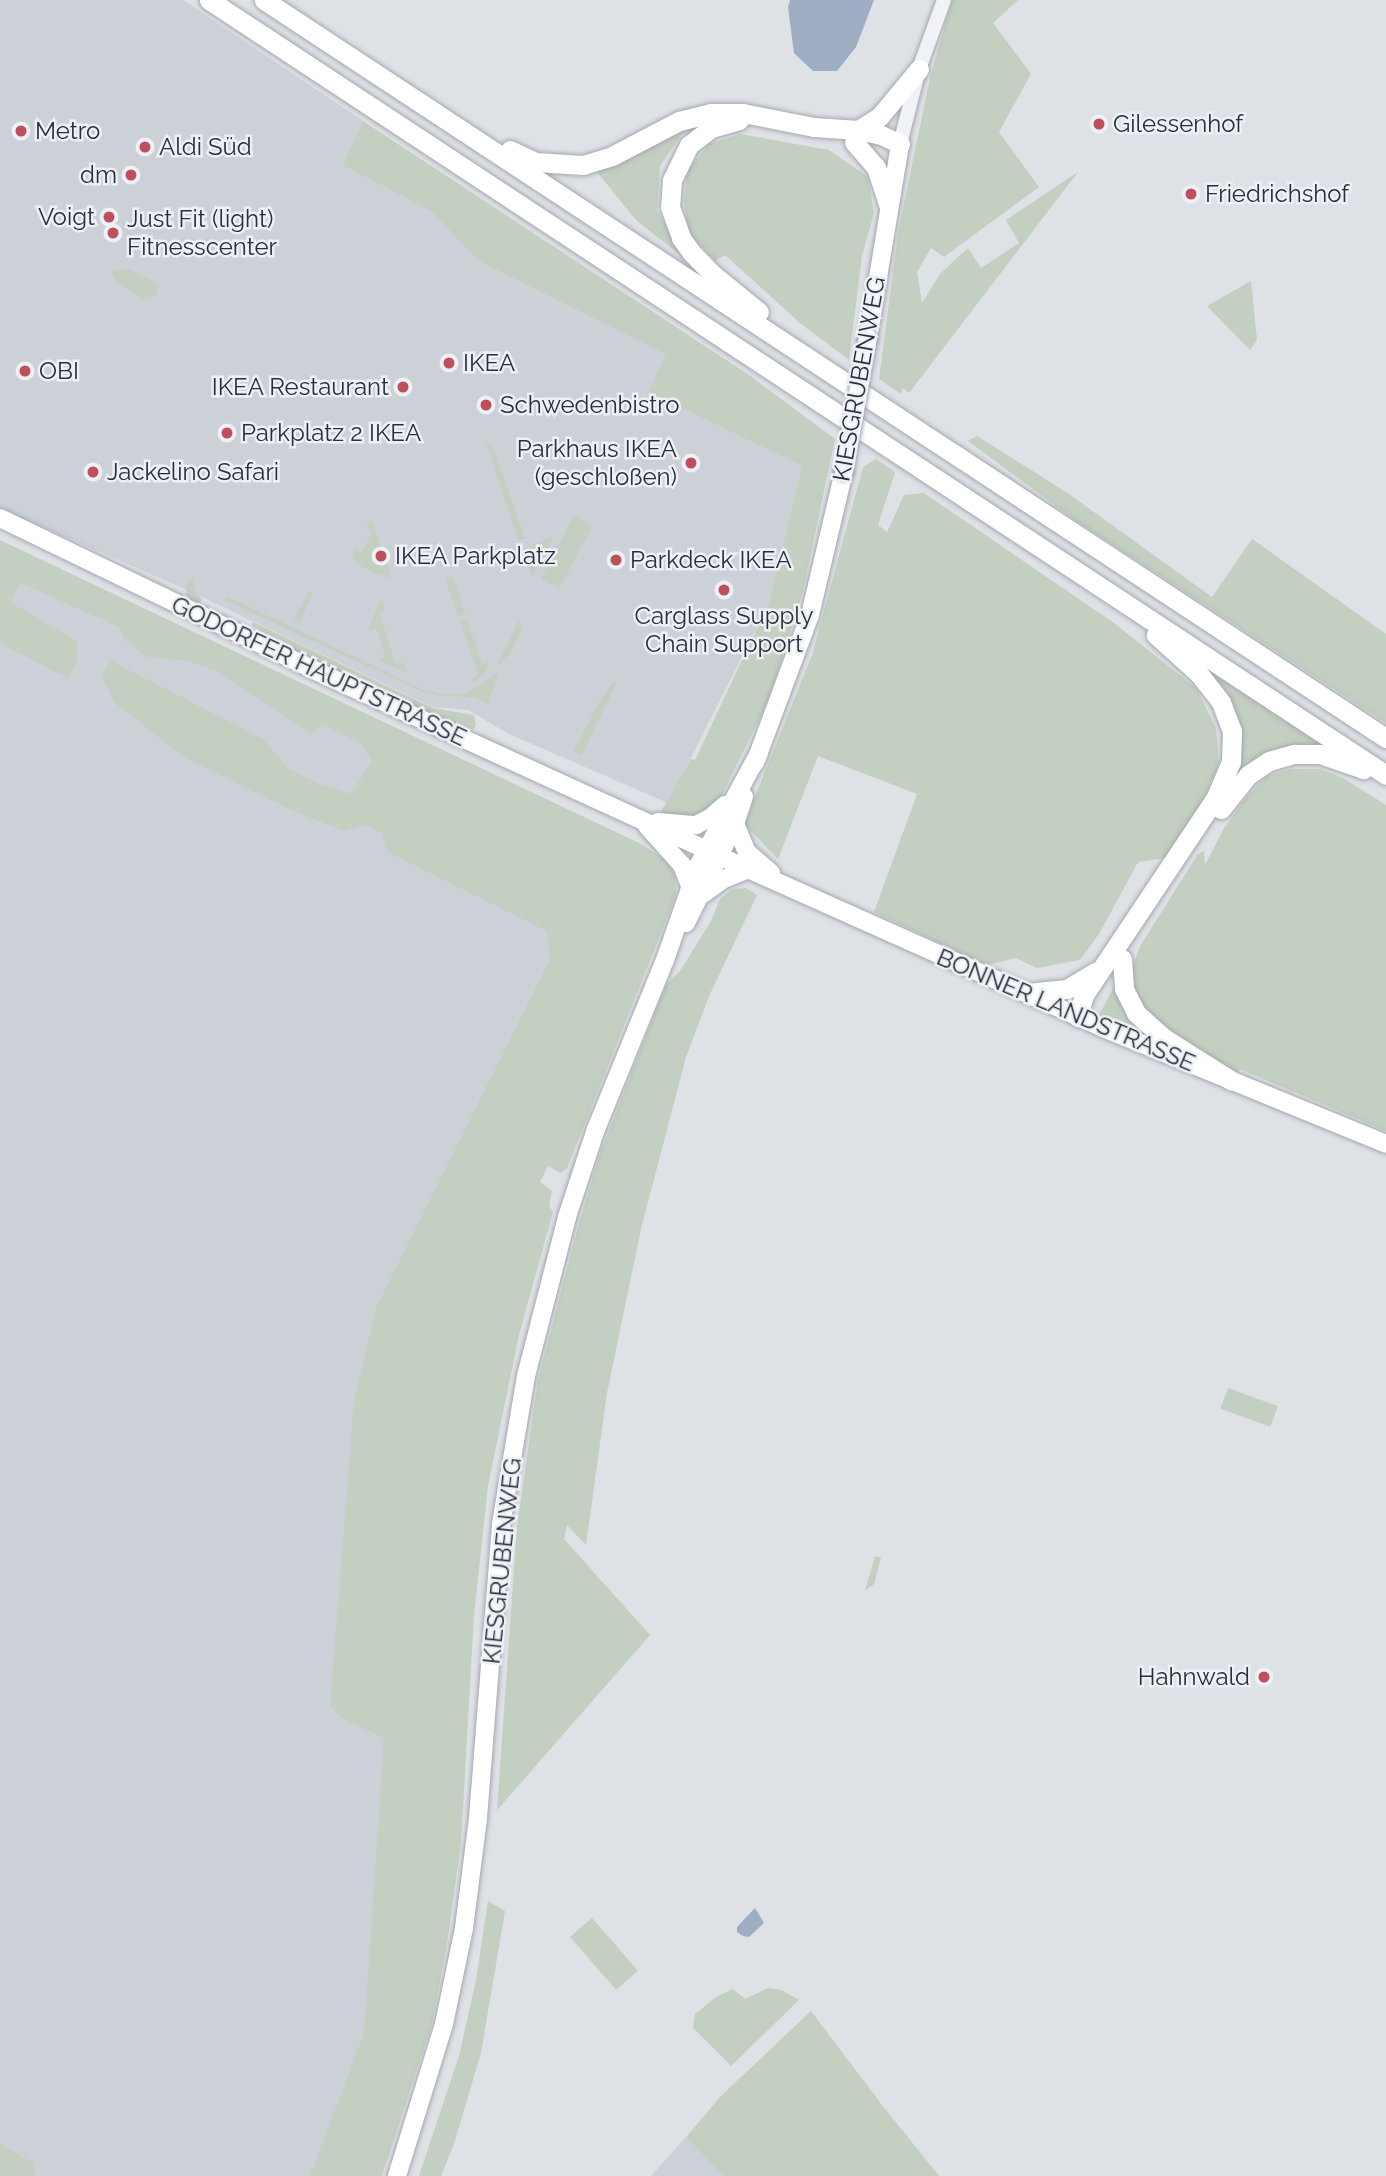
<!DOCTYPE html>
<meta charset="utf-8">
<style>
body{margin:0}
#map{position:relative;width:1386px;height:2176px;overflow:hidden;background:#dee1e6;font-family:Raleway,sans-serif}
div>[style]{position:absolute}
.built>*{inset:0;background:#ccd0d7}
.green>*{inset:0;background:#c3cfc0;transform-origin:0 0}
.water>*{inset:0;background:#9daec2}
.roads{filter:drop-shadow(0 0 2px #a4a8af) drop-shadow(0 0 2px #a4a8af)}
.minor>*{height:14px;margin:-7px;padding:0 7px;transform-origin:7px;border-radius:7px;background:#f0f2f5}
.major>*{height:18px;margin:-9px;padding:0 9px;transform-origin:9px;border-radius:9px;background:#fff}
.highway>*{height:19px;margin:-9.5px;padding:0 9.5px;transform-origin:9.5px;border-radius:9.5px;background:#fff}
.bridges{filter:drop-shadow(0 0 2px #9fa5b0) drop-shadow(0 0 2px #9fa5b0)}
.major-bridge>*{height:18px;margin:-9px;padding:0 9px;transform-origin:9px;border-radius:9px;background:#fff}
.dots>*{width:19px;height:19px;translate:-50% -50%;box-sizing:border-box;border:4px solid #edf0f4;border-radius:50%}
span{translate:-50% -50%;white-space:nowrap;text-align:center;line-height:1.15;-webkit-text-stroke:5px #edf0f4;paint-order:stroke}
.poi-label{font-size:24px;color:#292f3b}
.left{translate:0 -50%;text-align:left}
.right{translate:-100% -50%;text-align:right}
.street-label{font-size:24px;color:#292f3b}
</style>
<div id="map">
<div class="built">
<i style="clip-path:polygon(0 0,183px 0,363px 121px,344px 165px,431px 211px,478px 261px,667px 354px,648px 392px,802px 466px,769px 603px,668px 803px,509px 734px,468px 710px,433px 707px,187px 590px,0 508px)"></i>
<i style="clip-path:polygon(0 544px,606px 856px,569px 941px,402px 1900px,329px 2176px,0 2176px)"></i>
<i style="clip-path:polygon(686px 2137px,723px 2176px,651px 2176px)"></i>
</div>
<div class="green">
<i style="clip-path:polygon(952px 0,1018px 0,993px 23px,1031px 74px,999px 132px,1039px 187px,944px 257px,931px 248px,917px 272px,922px 303px,940px 274px,968px 248px,981px 268px,1019px 243px,1006px 220px,1078px 172px,909px 393px,903px 388px,901px 394px,879px 379px,898px 233px,930px 78px)"></i>
<i style="clip-path:polygon(363px 121px,749px 375px,835px 439px,803px 591px,770px 697px,718px 803px,708px 814px,675px 819px,661px 812px,691px 759px,695px 760px,769px 603px,802px 466px,648px 392px,666px 354px,478px 261px,431px 211px,343px 165px)"></i>
<i style="clip-path:polygon(686px 128px,660px 166px,657px 210px,684px 258px,637px 221px,597px 172px)"></i>
<i style="clip-path:polygon(740px 134px,829px 150px,868px 177px,874px 213px,862px 256px,849px 360px,800px 323px,725px 255px,715px 261px,688px 232px,684px 202px,687px 171px,709px 144px)"></i>
<i style="clip-path:polygon(129px 269px,154px 282px,158px 288px,156px 296px,144px 299px,117px 283px,111px 270px)"></i>
<i style="clip-path:polygon(1251px 281px,1257px 340px,1250px 350px,1207px 306px)"></i>
<i style="clip-path:polygon(977px 436px,1069px 494px,1212px 597px,1252px 539px,1386px 634px,1386px 723px,1075px 520px,968px 441px)"></i>
<i style="clip-path:polygon(486px 443px,493px 447px,525px 538px,518px 540px)"></i>
<i style="clip-path:polygon(876px 459px,895px 472px,878px 525px,887px 532px,904px 495px,924px 493px,1114px 623px,1196px 688px,1216px 728px,1219px 764px,1197px 812px,1166px 858px,1138px 862px,1099px 934px,1080px 960px,1037px 968px,1016px 958px,987px 965px,874px 912px,917px 794px,818px 756px,778px 859px,744px 824px,812px 655px,863px 467px)"></i>
<i style="left:574px;top:516px;width:21px;height:71px;rotate:28deg"></i>
<i style="clip-path:polygon(371px 518px,392px 578px,372px 572px,356px 563px,353px 556px,355px 549px,362px 552px,372px 533px,366px 528px)"></i>
<i style="clip-path:polygon(552px 537px,553px 538px,532px 577px,523px 549px)"></i>
<i style="clip-path:polygon(0 540px,639px 843px,667px 861px,675px 875px,676px 895px,567px 1168px,561px 1173px,548px 1166px,540px 1182px,552px 1191px,549px 1206px,553px 1212px,519px 1335px,488px 1486px,474px 1615px,461px 1843px,447px 1944px,432px 2023px,382px 2176px,310px 2176px,364px 2033px,384px 1738px,342px 1718px,330px 1705px,354px 1402px,376px 1308px,550px 959px,547px 931px,388px 852px,381px 833px,365px 824px,344px 831px,289px 809px,184px 757px,115px 703px,101px 675px,111px 661px,263px 739px,287px 768px,319px 784px,351px 794px,372px 761px,360px 743px,324px 725px,311px 733px,218px 672px,189px 661px,148px 657px,125px 640px,119px 627px,21px 583px,10px 602px,78px 642px,77px 663px,67px 678px,0 643px)"></i>
<i style="left:453px;top:576px;width:40px;height:8px;rotate:72deg"></i>
<i style="clip-path:polygon(193px 577px,195px 592px,202px 599px,199px 605px,185px 597px,187px 585px)"></i>
<i style="clip-path:polygon(308px 591px,313px 594px,300px 622px,294px 619px)"></i>
<i style="clip-path:polygon(227px 596px,424px 690px,442px 694px,465px 694px,500px 672px,487px 704px,475px 697px,442px 696px,423px 692px,224px 600px)"></i>
<i style="clip-path:polygon(380px 600px,383px 600px,385px 609px,379px 612px,396px 664px,403px 662px,406px 672px,379px 661px,385px 656px,376px 628px,368px 630px)"></i>
<i style="clip-path:polygon(466px 618px,482px 663px,488px 661px,489px 664px,484px 675px,472px 682px,472px 678px,479px 675px,459px 620px)"></i>
<i style="clip-path:polygon(519px 620px,522px 629px,510px 654px,497px 665px)"></i>
<i style="clip-path:polygon(253px 622px,433px 708px,474px 715px,476px 726px,470px 732px,275px 642px,252px 625px)"></i>
<i style="clip-path:polygon(1182px 653px,1336px 755px,1313px 751px,1235px 779px,1236px 741px)"></i>
<i style="clip-path:polygon(614px 681px,617px 683px,581px 756px,573px 752px,598px 704px)"></i>
<i style="clip-path:polygon(1291px 769px,1320px 769px,1343px 778px,1386px 805px,1386px 1131px,1240px 1069px,1238px 1072px,1188px 1048px,1150px 1022px,1131px 986px,1132px 969px,1140px 946px,1198px 854px,1204px 851px,1205px 865px,1223px 830px,1248px 795px,1267px 776px)"></i>
<i style="clip-path:polygon(746px 888px,757px 895px,710px 994px,686px 1057px,641px 1229px,607px 1393px,586px 1545px,567px 1525px,564px 1539px,650px 1635px,497px 1810px,517px 1526px,538px 1380px,579px 1223px,601px 1151px,666px 985px,680px 971px,711px 921px,720px 899px,733px 889px)"></i>
<i style="clip-path:polygon(1114px 987px,1115px 987px,1133px 1026px,1100px 1013px)"></i>
<i style="left:1228px;top:1388px;width:53px;height:22px;rotate:20deg"></i>
<i style="clip-path:polygon(875px 1556px,881px 1558px,874px 1584px,865px 1591px)"></i>
<i style="clip-path:polygon(488px 1901px,505px 1911px,481px 2053px,454px 2144px,441px 2176px,419px 2176px,459px 2056px,476px 1980px)"></i>
<i style="left:592px;top:1918px;width:70px;height:29px;rotate:49deg"></i>
<i style="clip-path:polygon(768px 1988px,781px 1990px,799px 2000px,731px 2066px,693px 2028px,695px 2014px,716px 1997px,733px 1989px,745px 1999px)"></i>
<i style="clip-path:polygon(811px 2011px,882px 2105px,939px 2176px,723px 2176px,686px 2137px,721px 2096px)"></i>
<i style="clip-path:polygon(0 2144px,32px 2162px,36px 2176px,0 2176px)"></i>
</div>
<div class="water">
<i style="clip-path:polygon(790px 0,874px 0,856px 47px,837px 71px,813px 71px,794px 53px,788px 7px)"></i>
<i style="clip-path:polygon(755px 1908px,764px 1923px,749px 1937px,743px 1936px,737px 1932px,737px 1927px)"></i>
</div>
<div class="roads">
<div class="minor">
<i style="left:900px;top:144px;width:77px;rotate:-75.8deg"></i>
<i style="left:919px;top:69px;width:73px;rotate:-70.1deg"></i>
</div>
<div class="major">
<i style="left:868px;top:338px;width:197px;rotate:-80.6deg"></i>
<i style="left:0;top:518px;width:353px;rotate:25.8deg"></i>
<i style="left:318px;top:672px;width:441px;rotate:24.6deg"></i>
<i style="left:719px;top:856px;width:419px;rotate:24.1deg"></i>
<i style="left:1101px;top:1027px;width:308px;rotate:22.3deg"></i>
<i style="left:755px;top:763px;width:158px;rotate:-69.6deg"></i>
<i style="left:810px;top:615px;width:148px;rotate:-76.7deg"></i>
<i style="left:658px;top:822px;width:38px;rotate:5deg"></i>
<i style="left:696px;top:825px;width:16px;rotate:-27deg"></i>
<i style="left:710px;top:818px;width:20px;rotate:-41deg"></i>
<i style="left:735px;top:824px;width:30px;rotate:67deg"></i>
<i style="left:747px;top:852px;width:32px;rotate:41deg"></i>
<i style="left:647px;top:826px;width:52px;rotate:48.1deg"></i>
<i style="left:682px;top:865px;width:22px;rotate:69deg"></i>
<i style="left:703px;top:894px;width:26px;rotate:-36deg"></i>
<i style="left:724px;top:879px;width:27px;rotate:-22deg"></i>
<i style="left:686px;top:923px;width:110px;rotate:-63.7deg"></i>
<i style="left:735px;top:824px;width:29px;rotate:-72deg"></i>
<i style="left:397px;top:2176px;width:159px;rotate:-72.8deg"></i>
<i style="left:444px;top:2024px;width:98px;rotate:-78.2deg"></i>
<i style="left:464px;top:1928px;width:111px;rotate:-82.7deg"></i>
<i style="left:478px;top:1818px;width:295px;rotate:-85.5deg"></i>
<i style="left:501px;top:1524px;width:150px;rotate:-80.4deg"></i>
<i style="left:526px;top:1376px;width:164px;rotate:-75.5deg"></i>
<i style="left:567px;top:1217px;width:93px;rotate:-71.8deg"></i>
<i style="left:596px;top:1129px;width:183px;rotate:-67.8deg"></i>
<i style="left:665px;top:960px;width:100px;rotate:-70.7deg"></i>
<i style="left:698px;top:866px;width:128px;rotate:-61.6deg"></i>
</div>
<div class="highway">
<i style="left:209px;top:0;width:1409px;rotate:33.36deg"></i>
<i style="left:264px;top:0;width:1343px;rotate:33.34deg"></i>
<i style="left:739px;top:120px;width:29px;rotate:164deg"></i>
<i style="left:711px;top:128px;width:28px;rotate:142deg"></i>
<i style="left:689px;top:145px;width:39px;rotate:116deg"></i>
<i style="left:672px;top:180px;width:27px;rotate:94deg"></i>
<i style="left:670px;top:207px;width:33px;rotate:70deg"></i>
<i style="left:681px;top:238px;width:17px;rotate:54deg"></i>
<i style="left:691px;top:252px;width:28px;rotate:46deg"></i>
<i style="left:710px;top:272px;width:63px;rotate:39.2deg"></i>
<i style="left:858px;top:130px;width:26px;rotate:-32deg"></i>
<i style="left:880px;top:116px;width:61px;rotate:-50.3deg"></i>
<i style="left:854px;top:142px;width:33px;rotate:49deg"></i>
<i style="left:876px;top:167px;width:40px;rotate:72deg"></i>
<i style="left:510px;top:150px;width:29px;rotate:25deg"></i>
<i style="left:536px;top:162px;width:47px;rotate:3.7deg"></i>
<i style="left:583px;top:165px;width:30px;rotate:-17deg"></i>
<i style="left:612px;top:156px;width:76px;rotate:-27.6deg"></i>
<i style="left:679px;top:121px;width:33px;rotate:-14deg"></i>
<i style="left:711px;top:113px;width:32px"></i>
<i style="left:743px;top:113px;width:72px;rotate:11.2deg"></i>
<i style="left:814px;top:127px;width:44px;rotate:3.9deg"></i>
<i style="left:858px;top:130px;width:24px;rotate:12deg"></i>
<i style="left:881px;top:135px;width:21px;rotate:25deg"></i>
<i style="left:1221px;top:809px;width:43px;rotate:-51.5deg"></i>
<i style="left:1248px;top:775px;width:25px;rotate:-34deg"></i>
<i style="left:1269px;top:761px;width:26px;rotate:-16deg"></i>
<i style="left:1294px;top:754px;width:26px"></i>
<i style="left:1320px;top:754px;width:46px;rotate:19.2deg"></i>
<i style="left:1122px;top:959px;width:30px;rotate:86deg"></i>
<i style="left:1124px;top:989px;width:27px;rotate:63deg"></i>
<i style="left:1136px;top:1013px;width:38px;rotate:42deg"></i>
<i style="left:1164px;top:1038px;width:80px;rotate:32.3deg"></i>
<i style="left:1027px;top:993px;width:40px;rotate:-5.7deg"></i>
<i style="left:1067px;top:989px;width:33px;rotate:-31deg"></i>
<i style="left:1078px;top:1017px;width:23px;rotate:-75deg"></i>
<i style="left:1084px;top:995px;width:238px;rotate:-56.3deg"></i>
<i style="left:1216px;top:797px;width:38px;rotate:-67deg"></i>
<i style="left:1231px;top:762px;width:31px;rotate:-88deg"></i>
<i style="left:1232px;top:731px;width:31px;rotate:-111deg"></i>
<i style="left:1221px;top:702px;width:37px;rotate:-128deg"></i>
<i style="left:1198px;top:673px;width:57px;rotate:-137.9deg"></i>
</div>
</div>
<div class="bridges">
<div class="major-bridge">
<i style="left:844px;top:471px;width:135px;rotate:-79.8deg"></i>
</div>
</div>
<div class="dots">
<i style="left:1099px;top:124px;background:#be505e"></i>
<i style="left:21px;top:131px;background:#be505e"></i>
<i style="left:145px;top:147px;background:#be505e"></i>
<i style="left:131px;top:175px;background:#be505e"></i>
<i style="left:1191px;top:194px;background:#be505e"></i>
<i style="left:109px;top:217px;background:#be505e"></i>
<i style="left:113px;top:233px;background:#be505e"></i>
<i style="left:449px;top:363px;background:#be505e"></i>
<i style="left:25px;top:371px;background:#be505e"></i>
<i style="left:403px;top:387px;background:#be505e"></i>
<i style="left:486px;top:405px;background:#be505e"></i>
<i style="left:227px;top:433px;background:#be505e"></i>
<i style="left:691px;top:463px;background:#be505e"></i>
<i style="left:93px;top:472px;background:#be505e"></i>
<i style="left:381px;top:556px;background:#be505e"></i>
<i style="left:616px;top:560px;background:#be505e"></i>
<i style="left:724px;top:590px;background:#be505e"></i>
<i style="left:1264px;top:1677px;background:#be505e"></i>
</div>
<div class="poi-label">
<span class="left" style="left:1113px;top:124px">Gilessenhof</span>
<span class="left" style="left:35px;top:131px">Metro</span>
<span class="left" style="left:159px;top:147px">Aldi Süd</span>
<span class="right" style="left:117px;top:175px">dm</span>
<span class="left" style="left:1205px;top:194px">Friedrichshof</span>
<span class="right" style="left:95px;top:217px">Voigt</span>
<span class="left" style="left:127px;top:233px">Just Fit (light)<br>Fitnesscenter</span>
<span class="left" style="left:463px;top:363px">IKEA</span>
<span class="left" style="left:39px;top:371px">OBI</span>
<span class="right" style="left:389px;top:387px">IKEA Restaurant</span>
<span class="left" style="left:500px;top:405px">Schwedenbistro</span>
<span class="left" style="left:241px;top:433px">Parkplatz 2 IKEA</span>
<span class="right" style="left:677px;top:463px">Parkhaus IKEA<br>(geschloßen)</span>
<span class="left" style="left:107px;top:472px">Jackelino Safari</span>
<span class="left" style="left:395px;top:556px">IKEA Parkplatz</span>
<span class="left" style="left:630px;top:560px">Parkdeck IKEA</span>
<span style="left:724px;top:630px">Carglass Supply<br>Chain Support</span>
<span class="right" style="left:1250px;top:1677px">Hahnwald</span>
</div>
<div class="street-label">
<span style="left:859px;top:379px;rotate:-80deg">KIESGRUBENWEG</span>
<span style="left:319px;top:671px;rotate:25deg">GODORFER HAUPTSTRASSE</span>
<span style="left:1066px;top:1010px;rotate:23deg">BONNER LANDSTRASSE</span>
<span style="left:502px;top:1561px;rotate:-84deg">KIESGRUBENWEG</span>
</div>
</div>
